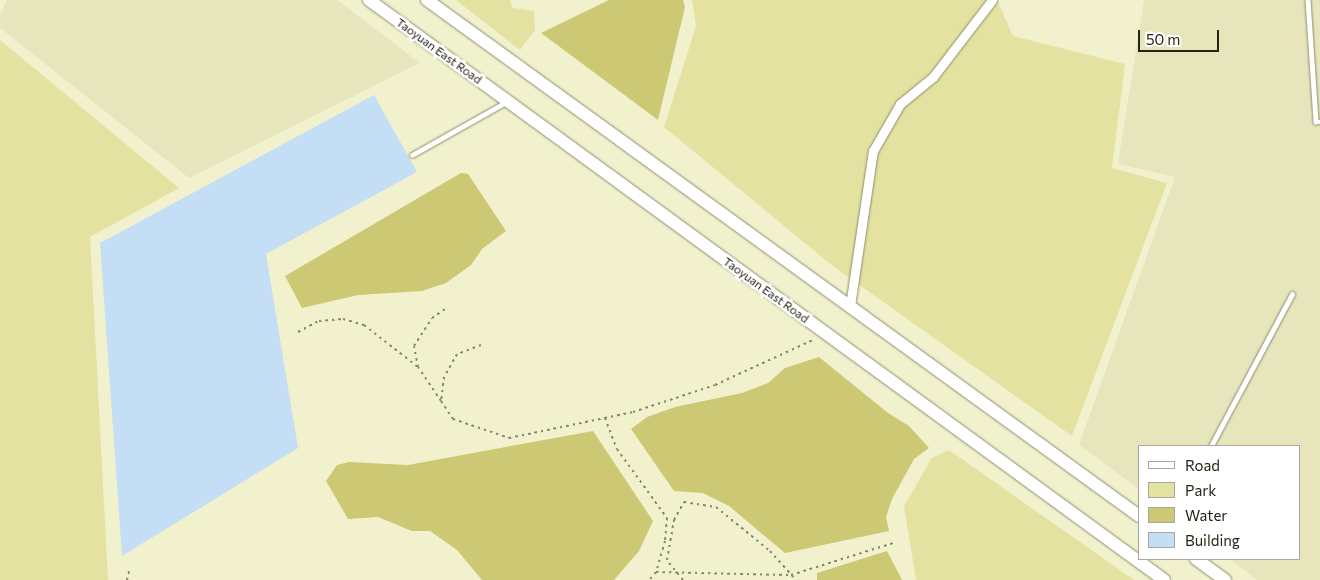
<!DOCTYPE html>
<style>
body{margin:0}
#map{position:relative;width:1320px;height:580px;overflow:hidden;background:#f2f1ce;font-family:Commissioner,sans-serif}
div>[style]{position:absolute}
.built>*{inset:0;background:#e6e5bc}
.green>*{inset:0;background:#e4e2a0}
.water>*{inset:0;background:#ccc874}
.building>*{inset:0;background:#c3def5}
.path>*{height:2px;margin-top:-1px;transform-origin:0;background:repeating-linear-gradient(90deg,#87866e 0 2.5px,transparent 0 6.5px)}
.roads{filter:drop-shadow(0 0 1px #8e8d6d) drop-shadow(0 0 1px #8e8d6d)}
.lane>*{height:4.5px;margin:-2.25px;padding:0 2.25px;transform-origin:2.25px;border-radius:2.25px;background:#fff}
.street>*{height:9px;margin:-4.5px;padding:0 4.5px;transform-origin:4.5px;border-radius:4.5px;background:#fff}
.secondary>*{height:12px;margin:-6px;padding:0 6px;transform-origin:6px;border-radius:6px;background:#fff}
span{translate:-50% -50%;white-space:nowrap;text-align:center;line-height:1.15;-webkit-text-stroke:5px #fff;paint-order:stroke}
.street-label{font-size:12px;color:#252417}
.legend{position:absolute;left:1138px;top:445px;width:162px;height:115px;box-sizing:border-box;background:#fff;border:1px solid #a8a7a2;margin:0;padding:6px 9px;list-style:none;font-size:15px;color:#252417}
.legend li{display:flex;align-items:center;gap:10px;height:25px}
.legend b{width:25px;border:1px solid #a8a7a2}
.scale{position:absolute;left:1138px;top:30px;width:81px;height:22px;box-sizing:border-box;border:2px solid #252417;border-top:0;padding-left:6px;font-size:15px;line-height:18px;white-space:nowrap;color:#252417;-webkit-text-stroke:4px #fff;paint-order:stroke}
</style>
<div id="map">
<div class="built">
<i style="clip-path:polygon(7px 0,337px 0,420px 63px,189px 178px,0 28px,0 15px)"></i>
<i style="clip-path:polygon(1144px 0,1320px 0,1320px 580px,1257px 580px,1230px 559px,1299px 559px,1299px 446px,1139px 446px,1139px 489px,1079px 445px,1175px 177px,1118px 164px)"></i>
</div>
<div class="green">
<i style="clip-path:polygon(456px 0,510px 0,513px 8px,534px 11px,535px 30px,520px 50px)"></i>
<i style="clip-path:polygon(692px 0,997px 0,1013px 36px,1125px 64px,1112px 168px,1167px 183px,1072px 436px,834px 267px,664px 127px,696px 26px)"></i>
<i style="clip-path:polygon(0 40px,179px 188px,90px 237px,108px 580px,0 580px)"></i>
<i style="clip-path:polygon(949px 450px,1134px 580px,916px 580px,904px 506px,932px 458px)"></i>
</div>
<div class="water">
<i style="clip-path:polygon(609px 0,683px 0,685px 7px,658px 120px,541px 33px)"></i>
<i style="clip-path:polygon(461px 173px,468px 174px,506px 231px,482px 249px,471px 265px,446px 283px,422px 291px,358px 295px,302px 308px,285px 276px)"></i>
<i style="clip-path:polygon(819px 357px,888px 413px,909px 426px,929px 448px,914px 459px,892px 499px,886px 517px,889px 531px,785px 553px,729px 506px,703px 493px,674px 491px,631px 429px,647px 417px,675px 407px,742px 393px,768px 383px,785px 368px)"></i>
<i style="clip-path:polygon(593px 431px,653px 521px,639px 551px,614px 580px,482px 580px,457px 550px,430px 531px,412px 531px,378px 517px,348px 519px,326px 481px,337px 465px,349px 462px,408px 465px)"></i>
<i style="clip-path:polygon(887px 551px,902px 580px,817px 580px,817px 573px)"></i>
</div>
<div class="building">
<i style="clip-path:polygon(374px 95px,417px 172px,266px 254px,298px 448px,122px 556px,100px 243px)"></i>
</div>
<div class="path">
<i style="left:298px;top:332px;width:24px;rotate:-28deg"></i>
<i style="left:319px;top:321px;width:24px;rotate:-5deg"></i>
<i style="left:343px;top:319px;width:22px;rotate:16deg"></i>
<i style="left:364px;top:325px;width:68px;rotate:37.9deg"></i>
<i style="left:481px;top:345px;width:26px;rotate:159deg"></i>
<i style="left:457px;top:354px;width:26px;rotate:119deg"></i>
<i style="left:444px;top:377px;width:24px;rotate:97deg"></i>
<i style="left:441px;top:401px;width:22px;rotate:56deg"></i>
<i style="left:453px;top:419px;width:59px;rotate:18.7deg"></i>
<i style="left:509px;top:438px;width:127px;rotate:-11.8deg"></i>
<i style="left:633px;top:412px;width:86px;rotate:-18.2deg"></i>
<i style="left:715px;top:385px;width:110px;rotate:-24.7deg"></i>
<i style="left:441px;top:401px;width:41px;rotate:-124.1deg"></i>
<i style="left:418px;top:367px;width:21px;rotate:-101deg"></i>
<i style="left:414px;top:346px;width:33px;rotate:-57deg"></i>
<i style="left:432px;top:318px;width:16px;rotate:-35deg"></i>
<i style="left:605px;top:418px;width:33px;rotate:69deg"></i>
<i style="left:617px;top:449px;width:85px;rotate:54.1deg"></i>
<i style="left:667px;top:518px;width:23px;rotate:95deg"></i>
<i style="left:665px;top:541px;width:32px;rotate:106deg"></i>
<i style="left:656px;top:572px;width:11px;rotate:131deg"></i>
<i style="left:656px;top:572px;width:135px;rotate:1.3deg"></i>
<i style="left:791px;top:575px;width:107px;rotate:-17.4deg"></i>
<i style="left:127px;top:580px;width:9px;rotate:-77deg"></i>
<i style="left:683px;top:580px;width:26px;rotate:-129deg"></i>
<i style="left:667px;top:560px;width:41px;rotate:-80.1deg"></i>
<i style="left:674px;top:520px;width:21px;rotate:-61deg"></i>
<i style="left:684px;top:502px;width:32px;rotate:9deg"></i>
<i style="left:716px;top:507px;width:70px;rotate:39.2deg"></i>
<i style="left:770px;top:551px;width:39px;rotate:48deg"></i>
</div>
<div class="roads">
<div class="lane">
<i style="left:1308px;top:0;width:122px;rotate:86.2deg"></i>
<i style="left:1316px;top:122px;width:4px"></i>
<i style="left:412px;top:155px;width:108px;rotate:-29.4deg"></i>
<i style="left:1211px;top:446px;width:172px;rotate:-61.9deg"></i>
</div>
<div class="street">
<i style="left:850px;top:306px;width:157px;rotate:-81.6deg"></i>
<i style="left:873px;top:151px;width:54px;rotate:-60.1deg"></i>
<i style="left:900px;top:104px;width:43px;rotate:-39.3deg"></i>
<i style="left:933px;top:77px;width:97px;rotate:-52.5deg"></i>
</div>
<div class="secondary">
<i style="left:369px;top:0;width:984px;rotate:36.11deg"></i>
<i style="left:427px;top:0;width:879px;rotate:35.93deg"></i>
<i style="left:1196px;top:559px;width:36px;rotate:36deg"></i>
</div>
</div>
<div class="street-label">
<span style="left:439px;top:51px;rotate:36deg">Taoyuan East Road</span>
<span style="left:766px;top:290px;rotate:36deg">Taoyuan East Road</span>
</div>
<ul class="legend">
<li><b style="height:6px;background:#fff"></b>Road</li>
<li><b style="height:14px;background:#e4e2a0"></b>Park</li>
<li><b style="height:14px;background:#ccc874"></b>Water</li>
<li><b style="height:14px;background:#c3def5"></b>Building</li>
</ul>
<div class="scale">50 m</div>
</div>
